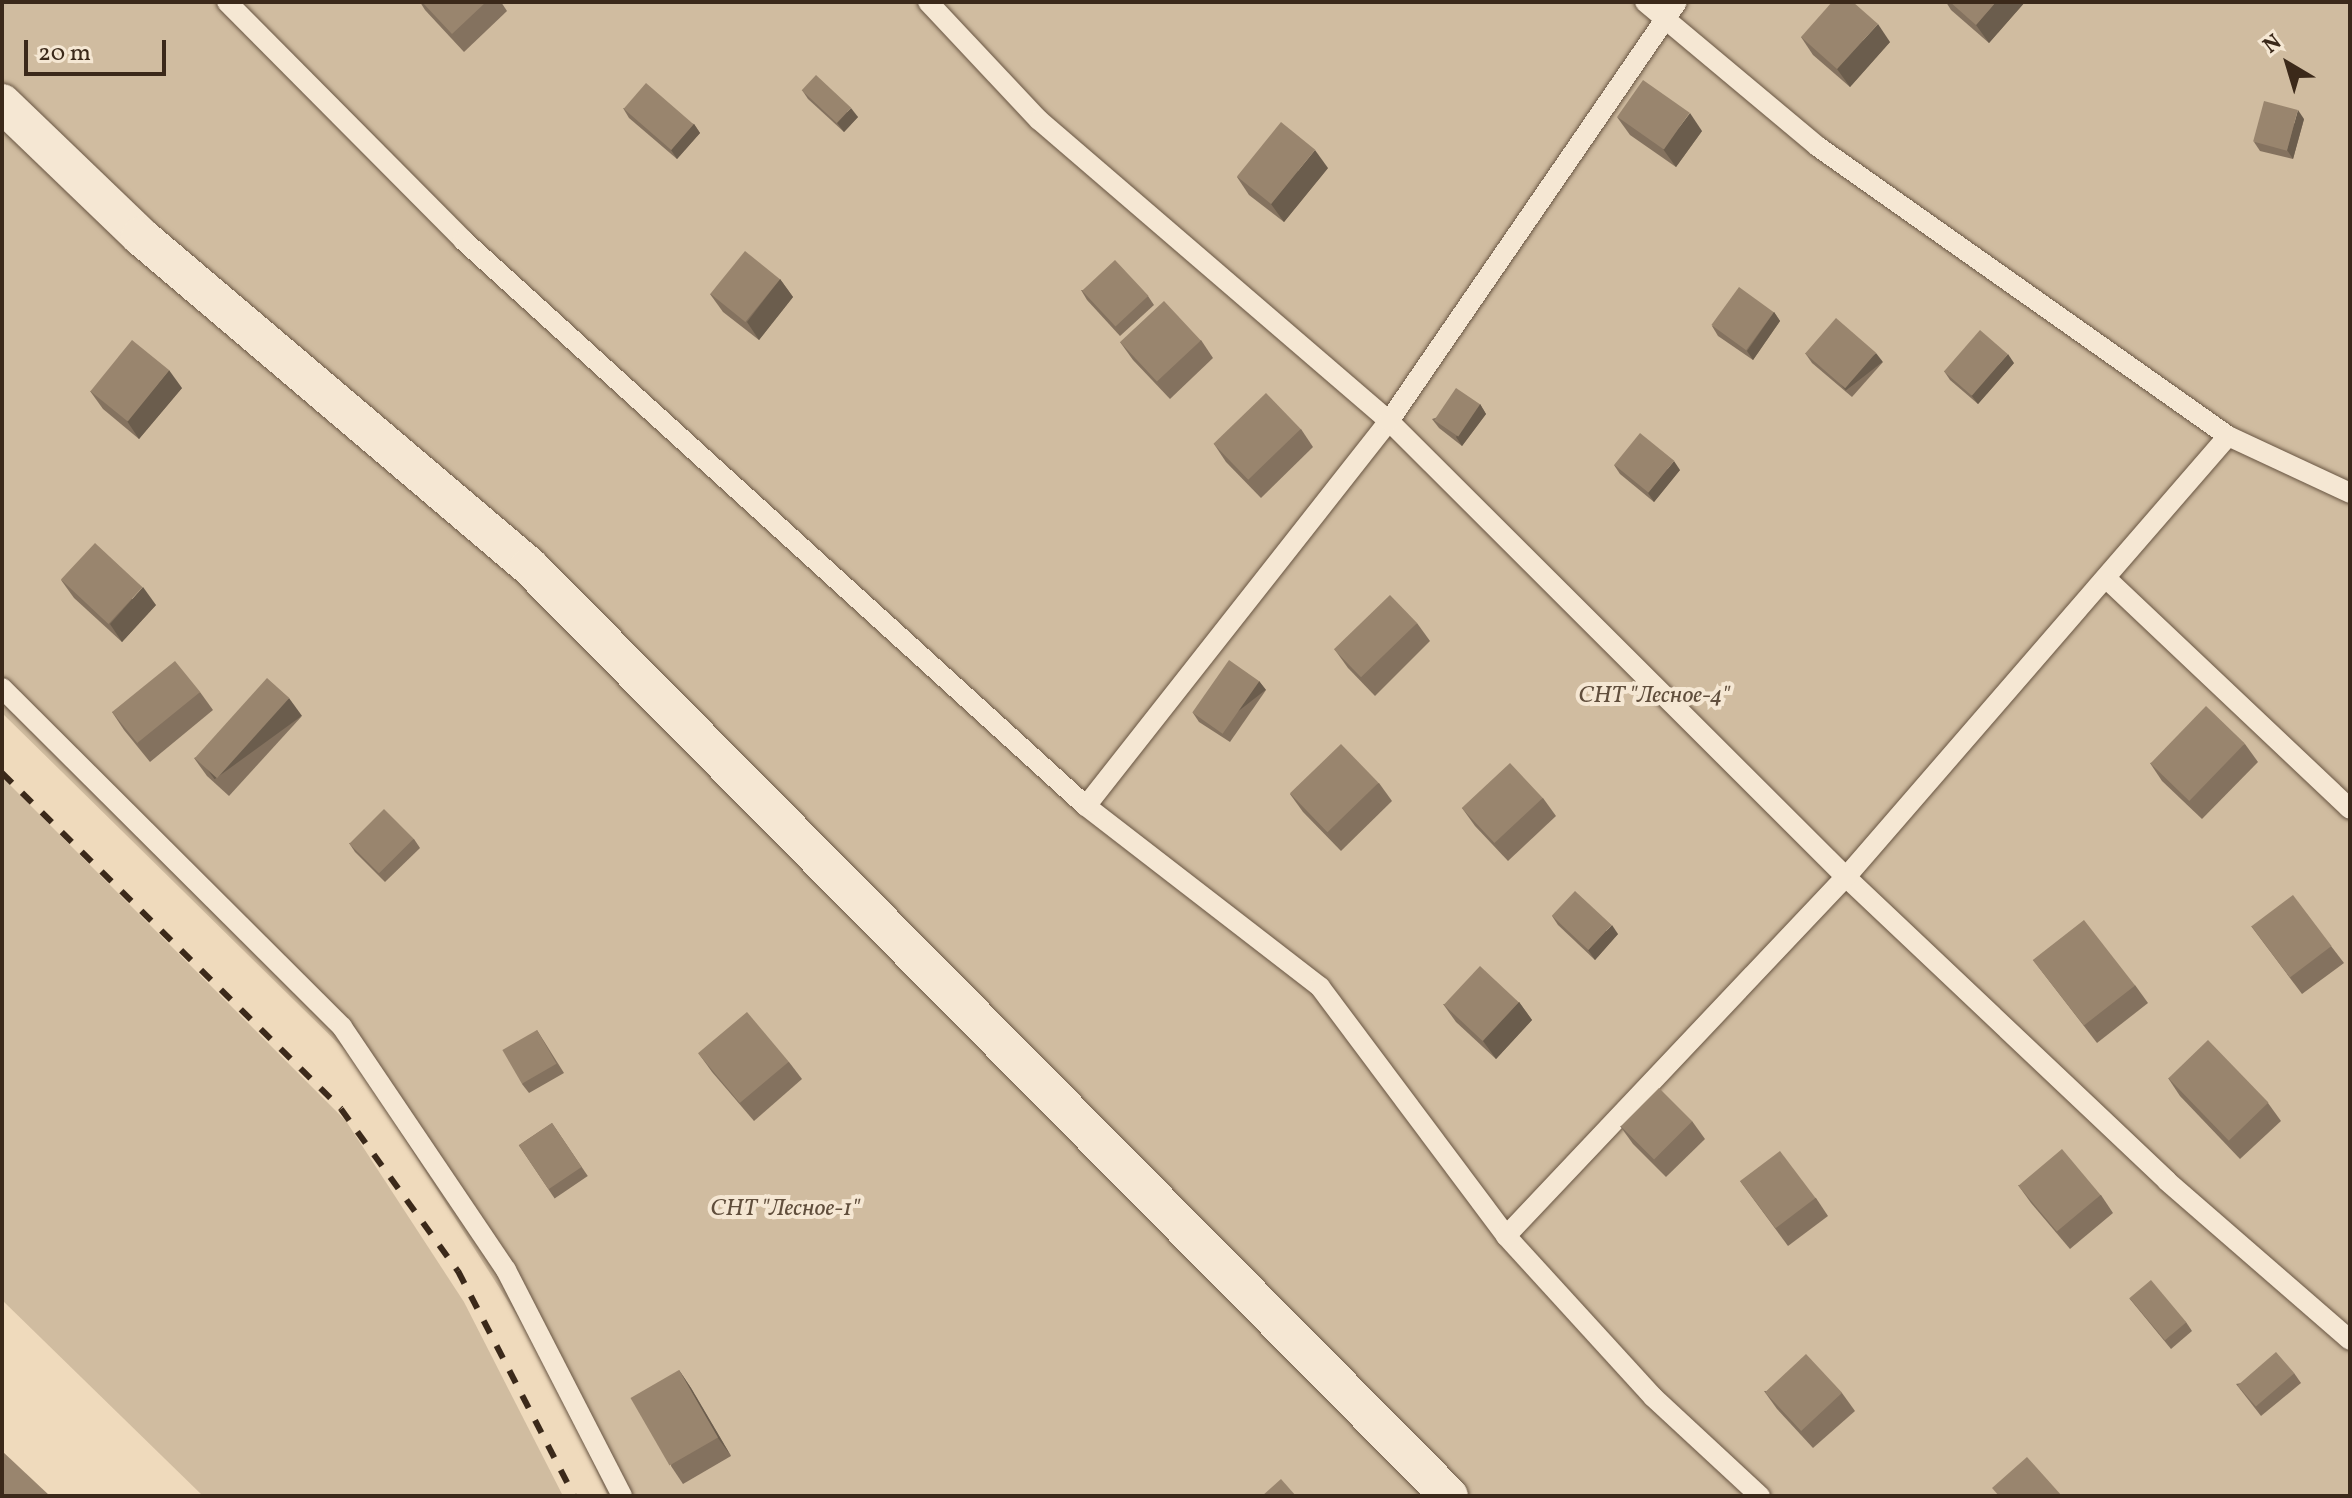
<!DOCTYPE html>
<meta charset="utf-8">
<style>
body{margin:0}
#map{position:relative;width:2352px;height:1498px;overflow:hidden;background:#efdabc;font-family:Vollkorn,serif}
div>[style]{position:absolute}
.green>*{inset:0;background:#d0bca0}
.roads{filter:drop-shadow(0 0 2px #685542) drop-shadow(0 0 2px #685542)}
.lane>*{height:20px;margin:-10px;padding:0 10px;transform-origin:10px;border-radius:10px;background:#f5e7d3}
.street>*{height:38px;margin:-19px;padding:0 19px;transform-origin:19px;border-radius:19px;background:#f5e7d3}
.rail>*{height:6px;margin-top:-3px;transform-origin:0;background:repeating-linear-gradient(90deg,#3b291a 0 14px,transparent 0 28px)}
.wall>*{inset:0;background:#84725f;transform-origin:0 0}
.shaded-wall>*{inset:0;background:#6b5d4d;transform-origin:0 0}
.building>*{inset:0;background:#99856e;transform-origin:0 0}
span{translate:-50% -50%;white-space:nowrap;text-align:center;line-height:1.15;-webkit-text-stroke:8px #f5e7d3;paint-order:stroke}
.park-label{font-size:24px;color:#604e3c;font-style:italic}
.frame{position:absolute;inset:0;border:4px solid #3b291a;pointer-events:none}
.north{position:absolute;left:2248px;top:24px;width:80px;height:80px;-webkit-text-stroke:6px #f5e7d3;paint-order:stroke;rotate:322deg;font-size:22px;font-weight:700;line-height:32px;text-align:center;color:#3b291a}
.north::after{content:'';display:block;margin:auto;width:28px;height:36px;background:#3b291a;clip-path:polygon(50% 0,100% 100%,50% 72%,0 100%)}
.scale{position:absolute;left:24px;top:40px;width:142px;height:36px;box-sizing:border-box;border:4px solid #3b291a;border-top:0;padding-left:10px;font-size:24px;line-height:28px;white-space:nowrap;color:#3b291a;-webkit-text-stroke:6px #f5e7d3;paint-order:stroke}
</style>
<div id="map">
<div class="green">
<i style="clip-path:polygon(2px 2px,2350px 2px,2350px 1496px,608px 1496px,549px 1366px,354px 1059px,2px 713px)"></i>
<i style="clip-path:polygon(2px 777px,346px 1121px,464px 1302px,563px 1496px,203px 1496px,2px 1300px)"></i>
</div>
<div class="roads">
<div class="lane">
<i style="left:227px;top:2px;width:335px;rotate:45.2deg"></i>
<i style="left:463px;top:240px;width:842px;rotate:42.26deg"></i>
<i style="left:1086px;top:806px;width:296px;rotate:37.7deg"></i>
<i style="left:1320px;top:987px;width:311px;rotate:53.2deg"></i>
<i style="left:1506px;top:1236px;width:218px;rotate:47.6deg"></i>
<i style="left:1653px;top:1397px;width:146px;rotate:42.8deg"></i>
<i style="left:928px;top:2px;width:162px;rotate:46.8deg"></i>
<i style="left:1039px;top:120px;width:462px;rotate:40.7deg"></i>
<i style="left:1389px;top:421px;width:646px;rotate:44.94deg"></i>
<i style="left:1846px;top:877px;width:442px;rotate:43.4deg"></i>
<i style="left:2167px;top:1181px;width:242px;rotate:41deg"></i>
<i style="left:1645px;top:2px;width:224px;rotate:39.9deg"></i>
<i style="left:1817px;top:146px;width:503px;rotate:35.21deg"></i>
<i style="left:2228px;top:436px;width:135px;rotate:25deg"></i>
<i style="left:2108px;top:580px;width:333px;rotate:43.4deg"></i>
<i style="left:2px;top:688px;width:480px;rotate:44.9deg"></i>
<i style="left:342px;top:1027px;width:293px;rotate:56deg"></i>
<i style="left:506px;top:1270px;width:254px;rotate:62.8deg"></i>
<i style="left:1086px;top:806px;width:490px;rotate:-51.8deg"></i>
<i style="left:1389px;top:421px;width:508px;rotate:-55.5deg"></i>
<i style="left:1506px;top:1236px;width:494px;rotate:-46.6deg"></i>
<i style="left:1846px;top:877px;width:583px;rotate:-49.1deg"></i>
</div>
<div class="street">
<i style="left:2px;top:103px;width:192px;rotate:43.9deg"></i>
<i style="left:140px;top:236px;width:510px;rotate:40.31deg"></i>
<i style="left:529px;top:566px;width:1308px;rotate:45.31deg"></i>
</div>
</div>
<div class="rail">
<i style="left:2px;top:773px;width:477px;rotate:44.7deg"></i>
<i style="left:341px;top:1109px;width:200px;rotate:54.2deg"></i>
<i style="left:458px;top:1271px;width:253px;rotate:62.7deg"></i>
</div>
<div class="wall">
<i style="clip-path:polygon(420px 2px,501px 2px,507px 11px,464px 52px,425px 10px)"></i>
<i style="clip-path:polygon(1946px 2px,2025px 2px,1989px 43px,1951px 10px)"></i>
<i style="clip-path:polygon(1801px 37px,1890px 42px,1850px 87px,1813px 55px)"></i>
<i style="clip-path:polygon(802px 90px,858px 117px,844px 132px,808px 99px)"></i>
<i style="clip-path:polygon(623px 108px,694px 124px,700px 133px,677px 159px,629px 118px)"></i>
<i style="clip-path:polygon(1617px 117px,1702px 131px,1676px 167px,1630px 135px)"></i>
<i style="clip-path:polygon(2304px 119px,2293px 159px,2260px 151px,2254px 142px)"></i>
<i style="clip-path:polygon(1328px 168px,1284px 222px,1249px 195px,1237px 177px)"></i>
<i style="clip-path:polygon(780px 279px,793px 297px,759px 340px,723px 312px,710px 294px)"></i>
<i style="clip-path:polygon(1081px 290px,1148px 296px,1154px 305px,1120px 336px,1087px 300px)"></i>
<i style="clip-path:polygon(1774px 312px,1780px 321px,1753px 360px,1718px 336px,1712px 326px)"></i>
<i style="clip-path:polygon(1201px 340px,1213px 358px,1170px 399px,1133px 360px,1120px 342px)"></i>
<i style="clip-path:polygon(1805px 353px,1883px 362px,1852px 397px,1812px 363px)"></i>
<i style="clip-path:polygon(2014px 363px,1978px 404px,1950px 380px,1944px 371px)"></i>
<i style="clip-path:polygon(182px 388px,139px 439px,103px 409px,90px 391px)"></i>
<i style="clip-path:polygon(1480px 404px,1486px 414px,1462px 446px,1439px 428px,1432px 419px)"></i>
<i style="clip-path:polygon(1301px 429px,1313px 447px,1261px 498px,1226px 462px,1214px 444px)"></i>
<i style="clip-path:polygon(1614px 465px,1680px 470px,1654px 502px,1620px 474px)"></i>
<i style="clip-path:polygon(61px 580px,156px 605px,122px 642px,74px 598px)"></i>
<i style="clip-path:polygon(1417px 623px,1430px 641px,1375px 696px,1348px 668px,1335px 650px)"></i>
<i style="clip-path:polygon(1259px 681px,1266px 690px,1230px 742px,1199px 722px,1193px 713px)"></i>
<i style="clip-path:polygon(200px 692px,213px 710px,150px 762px,124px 730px,112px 712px)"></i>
<i style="clip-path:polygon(302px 716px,229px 796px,207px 776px,194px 758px)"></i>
<i style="clip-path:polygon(2245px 744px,2258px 762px,2202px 819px,2162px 781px,2150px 763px)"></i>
<i style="clip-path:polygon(1379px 783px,1392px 801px,1341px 851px,1303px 812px,1290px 794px)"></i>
<i style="clip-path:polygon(1543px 798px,1556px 816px,1508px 861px,1475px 826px,1462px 808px)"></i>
<i style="clip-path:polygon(414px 839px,420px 848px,385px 882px,355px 852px,349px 843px)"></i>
<i style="clip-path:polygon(1552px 916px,1618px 934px,1595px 960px,1558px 925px)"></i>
<i style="clip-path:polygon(2251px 926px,2331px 946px,2344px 963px,2302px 994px)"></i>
<i style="clip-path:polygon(2033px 960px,2135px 985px,2148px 1003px,2097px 1043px)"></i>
<i style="clip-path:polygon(1519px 1002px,1532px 1020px,1496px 1059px,1456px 1022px,1443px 1004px)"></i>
<i style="clip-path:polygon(537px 1030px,564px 1073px,529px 1093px,522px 1084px)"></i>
<i style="clip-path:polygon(699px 1054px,789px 1062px,802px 1079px,754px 1121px,712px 1072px)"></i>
<i style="clip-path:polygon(2168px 1078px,2268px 1103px,2281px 1121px,2240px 1159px,2180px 1096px)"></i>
<i style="clip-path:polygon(1692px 1121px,1705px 1139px,1666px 1177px,1633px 1144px,1620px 1126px)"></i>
<i style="left:552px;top:1123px;width:64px;height:40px;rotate:56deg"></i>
<i style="clip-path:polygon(1740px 1181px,1816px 1198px,1828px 1216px,1788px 1246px)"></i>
<i style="clip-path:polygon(2018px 1185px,2101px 1195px,2113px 1213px,2070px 1249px,2031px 1203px)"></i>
<i style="clip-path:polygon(2129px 1298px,2186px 1322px,2192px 1331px,2171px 1349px)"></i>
<i style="clip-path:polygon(679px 1370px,691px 1388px,731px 1456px,683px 1484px,671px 1466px)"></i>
<i style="clip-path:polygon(2294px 1373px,2301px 1383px,2261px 1416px,2236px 1384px)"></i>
<i style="clip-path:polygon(1764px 1391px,1842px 1393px,1855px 1411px,1813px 1448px,1777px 1409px)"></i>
</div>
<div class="shaded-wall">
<i style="clip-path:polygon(1996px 2px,2025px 2px,1989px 43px,1976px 25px)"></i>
<i style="clip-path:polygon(1878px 24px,1890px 42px,1850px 87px,1837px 69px)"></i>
<i style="clip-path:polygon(851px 108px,858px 117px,844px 132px,837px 123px)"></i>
<i style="clip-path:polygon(2298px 110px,2304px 119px,2293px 159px,2287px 150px)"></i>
<i style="clip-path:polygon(1690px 113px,1702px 131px,1676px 167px,1663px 149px)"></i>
<i style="clip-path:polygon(694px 124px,700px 133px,677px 159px,671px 150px)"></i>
<i style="clip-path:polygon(1315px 150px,1328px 168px,1284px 222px,1271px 204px)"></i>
<i style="clip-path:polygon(780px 279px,793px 297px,759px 340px,747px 322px)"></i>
<i style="clip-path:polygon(1774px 312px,1780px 321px,1753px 360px,1747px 351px)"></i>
<i style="left:1876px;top:353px;width:11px;height:47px;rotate:52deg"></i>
<i style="clip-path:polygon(2008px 354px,2014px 363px,1978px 404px,1971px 395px)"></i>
<i style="clip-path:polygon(169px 370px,182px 388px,139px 439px,127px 421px)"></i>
<i style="clip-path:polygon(1480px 404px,1486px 414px,1462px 446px,1456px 437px)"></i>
<i style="clip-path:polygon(1674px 461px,1680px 470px,1654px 502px,1648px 493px)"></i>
<i style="clip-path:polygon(143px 587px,156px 605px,122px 642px,110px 624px)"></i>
<i style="left:1259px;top:681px;width:11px;height:63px;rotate:52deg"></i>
<i style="left:289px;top:698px;width:22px;height:108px;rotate:54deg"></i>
<i style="clip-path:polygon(1612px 925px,1618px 934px,1595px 960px,1588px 950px)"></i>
<i style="clip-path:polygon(1519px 1002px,1532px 1020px,1496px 1059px,1483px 1041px)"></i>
<i style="clip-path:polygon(679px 1370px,691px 1388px,731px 1456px,718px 1438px)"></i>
</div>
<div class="building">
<i style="clip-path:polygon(422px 2px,486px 2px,452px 34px)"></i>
<i style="clip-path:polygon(1832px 2px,1853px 2px,1878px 24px,1837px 69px,1801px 37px)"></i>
<i style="clip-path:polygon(1950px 2px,1996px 2px,1976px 25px)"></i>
<i style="left:816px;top:75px;width:48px;height:21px;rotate:43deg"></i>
<i style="left:1643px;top:80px;width:57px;height:45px;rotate:35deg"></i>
<i style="left:646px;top:83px;width:63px;height:34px;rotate:41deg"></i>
<i style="left:2264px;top:101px;width:35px;height:42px;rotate:15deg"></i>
<i style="left:1281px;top:122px;width:44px;height:70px;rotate:39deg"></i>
<i style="left:745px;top:251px;width:45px;height:55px;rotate:39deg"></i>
<i style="left:1115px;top:260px;width:49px;height:45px;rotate:47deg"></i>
<i style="left:1739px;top:287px;width:43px;height:47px;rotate:36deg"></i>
<i style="left:1164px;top:301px;width:54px;height:60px;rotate:47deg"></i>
<i style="left:1836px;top:318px;width:53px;height:47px;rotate:41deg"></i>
<i style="left:1980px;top:330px;width:37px;height:55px;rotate:41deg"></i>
<i style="left:132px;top:340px;width:48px;height:66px;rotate:39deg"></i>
<i style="left:1456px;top:388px;width:29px;height:39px;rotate:34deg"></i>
<i style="left:1266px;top:393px;width:50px;height:73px;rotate:46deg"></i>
<i style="left:1640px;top:433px;width:44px;height:41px;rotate:39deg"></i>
<i style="left:95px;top:543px;width:65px;height:50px;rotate:43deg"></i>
<i style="left:1390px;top:595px;width:39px;height:78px;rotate:46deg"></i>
<i style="left:1229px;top:660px;width:37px;height:64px;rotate:35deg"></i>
<i style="left:175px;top:661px;width:40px;height:81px;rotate:51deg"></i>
<i style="left:267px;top:678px;width:30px;height:108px;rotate:42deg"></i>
<i style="left:2206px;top:706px;width:54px;height:80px;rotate:44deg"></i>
<i style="left:1341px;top:744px;width:54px;height:71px;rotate:46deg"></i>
<i style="left:1510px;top:763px;width:48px;height:66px;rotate:47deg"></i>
<i style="left:384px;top:809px;width:42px;height:49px;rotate:45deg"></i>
<i style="left:1575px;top:891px;width:50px;height:34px;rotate:43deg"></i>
<i style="left:2293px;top:895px;width:64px;height:52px;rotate:53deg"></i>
<i style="left:2084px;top:920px;width:83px;height:65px;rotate:52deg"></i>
<i style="left:1480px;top:966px;width:53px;height:53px;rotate:43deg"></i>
<i style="left:747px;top:1012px;width:65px;height:64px;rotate:50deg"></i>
<i style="left:537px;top:1030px;width:39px;height:40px;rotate:60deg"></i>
<i style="left:2208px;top:1040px;width:87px;height:55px;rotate:46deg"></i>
<i style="left:1659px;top:1088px;width:47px;height:54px;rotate:45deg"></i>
<i style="left:552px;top:1123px;width:53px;height:40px;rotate:56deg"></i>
<i style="left:2062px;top:1149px;width:60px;height:57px;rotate:50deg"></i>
<i style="left:1780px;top:1151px;width:59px;height:50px;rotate:53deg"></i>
<i style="left:2151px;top:1280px;width:55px;height:28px;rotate:50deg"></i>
<i style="left:2276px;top:1352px;width:28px;height:51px;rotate:49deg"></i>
<i style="left:1806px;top:1354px;width:53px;height:56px;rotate:47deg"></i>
<i style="left:679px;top:1370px;width:78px;height:56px;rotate:60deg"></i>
<i style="clip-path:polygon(2px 1451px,50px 1496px,2px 1496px)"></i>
<i style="clip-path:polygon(2027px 1457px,2062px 1496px,1999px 1496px,1992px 1488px)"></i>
<i style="clip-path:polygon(1281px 1479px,1296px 1496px,1262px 1496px)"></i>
</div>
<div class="park-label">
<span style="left:1654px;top:697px">СНТ "Лесное-4"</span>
<span style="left:785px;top:1210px">СНТ "Лесное-1"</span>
</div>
<div class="frame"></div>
<div class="north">N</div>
<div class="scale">20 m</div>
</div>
